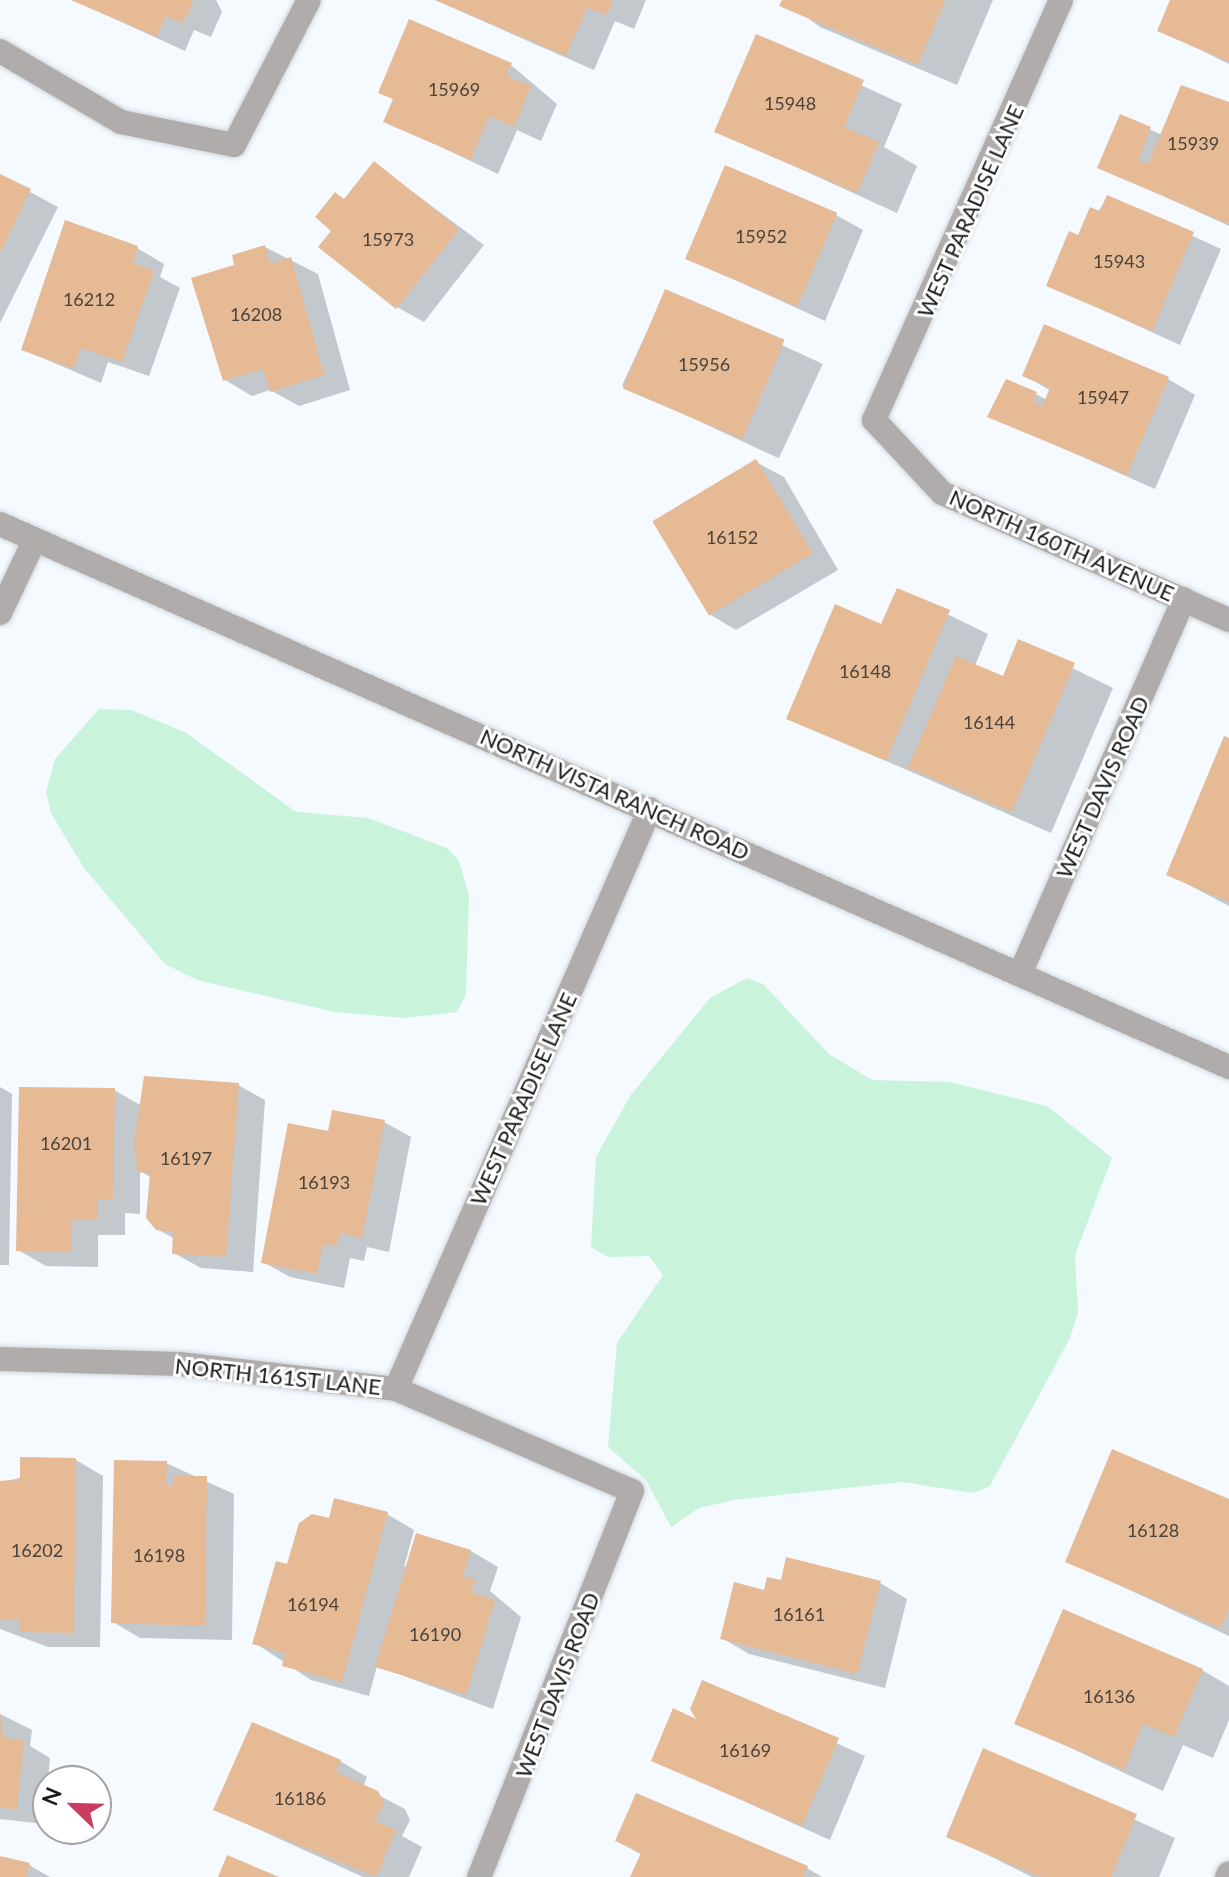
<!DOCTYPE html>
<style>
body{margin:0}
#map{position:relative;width:1229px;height:1877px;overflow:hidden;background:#f4faff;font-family:Lato,sans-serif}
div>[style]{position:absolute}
.green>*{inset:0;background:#c9f3da}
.shadow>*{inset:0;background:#0003;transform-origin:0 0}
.building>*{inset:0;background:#e5ba94;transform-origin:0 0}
.roads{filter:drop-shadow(0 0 2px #d1d6db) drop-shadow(0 0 2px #d1d6db)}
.minor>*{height:24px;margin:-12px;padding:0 12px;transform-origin:12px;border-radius:12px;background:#b0acab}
.tertiary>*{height:24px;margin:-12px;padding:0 12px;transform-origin:12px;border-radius:12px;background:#b0acab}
span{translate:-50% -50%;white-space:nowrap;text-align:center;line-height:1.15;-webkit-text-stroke:6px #fff;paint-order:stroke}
.number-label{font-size:18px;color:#4c433b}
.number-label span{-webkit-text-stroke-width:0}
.street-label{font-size:22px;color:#191b1d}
.north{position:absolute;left:32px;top:1765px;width:80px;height:80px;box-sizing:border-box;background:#fff;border:2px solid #a3a4a5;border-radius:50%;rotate:293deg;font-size:22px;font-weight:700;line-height:32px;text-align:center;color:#191b1d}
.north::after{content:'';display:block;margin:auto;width:28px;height:36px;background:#ca3b5d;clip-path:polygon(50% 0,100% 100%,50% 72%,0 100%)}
</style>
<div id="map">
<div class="green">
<i style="clip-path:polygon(99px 709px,131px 710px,185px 732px,296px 812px,368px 818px,447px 848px,459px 861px,469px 895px,466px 995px,457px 1012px,404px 1018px,335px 1012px,197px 980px,165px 964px,84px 868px,51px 813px,46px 792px,55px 759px)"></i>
<i style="clip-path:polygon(747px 978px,763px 984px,829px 1054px,872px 1080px,950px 1082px,1047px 1106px,1112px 1158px,1075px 1255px,1078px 1312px,1070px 1338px,990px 1486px,973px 1493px,902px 1482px,734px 1500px,699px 1508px,671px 1527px,646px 1480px,608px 1447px,617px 1343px,663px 1275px,649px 1256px,608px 1257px,591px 1247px,596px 1157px,630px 1096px,710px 998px)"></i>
</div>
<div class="shadow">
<i style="clip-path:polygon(73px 0,216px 0,222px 12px,211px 37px,194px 30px,185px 51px)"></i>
<i style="clip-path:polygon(435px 0,646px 0,634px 29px,615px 21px,594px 70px)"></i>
<i style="clip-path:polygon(784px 0,993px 0,957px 85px,820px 27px)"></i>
<i style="clip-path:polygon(1172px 0,1229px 0,1229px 64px,1160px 30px)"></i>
<i style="clip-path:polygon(757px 37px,902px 104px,884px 147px,917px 166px,897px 213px,717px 131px)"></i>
<i style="clip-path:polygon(511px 65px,557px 104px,541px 141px,517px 130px,498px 174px,386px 121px,395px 100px,380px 92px)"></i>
<i style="clip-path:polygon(1229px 107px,1229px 226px,1100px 167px,1121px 116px,1162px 135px)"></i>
<i style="clip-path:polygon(374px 163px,484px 245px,424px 322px,397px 307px,334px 230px,345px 200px)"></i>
<i style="clip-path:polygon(0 176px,58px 207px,0 323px)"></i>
<i style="clip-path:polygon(1108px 197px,1221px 249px,1180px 345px,1048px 285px)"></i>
<i style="clip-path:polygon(836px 215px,863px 230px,825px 321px,687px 258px)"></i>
<i style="clip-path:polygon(265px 247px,318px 274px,350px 390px,299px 406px,270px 390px,252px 396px,225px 380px,237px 266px)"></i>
<i style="clip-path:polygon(137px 248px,164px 264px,160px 277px,180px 288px,149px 376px,108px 362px,101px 383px,24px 350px)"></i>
<i style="left:666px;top:291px;width:173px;height:104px;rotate:25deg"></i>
<i style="clip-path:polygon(1024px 375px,1168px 379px,1195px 395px,1155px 489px,990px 416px,1036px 394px,1047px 400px,1051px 391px)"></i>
<i style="clip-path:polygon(756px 462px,784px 477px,838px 570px,736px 630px,709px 614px)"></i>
<i style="clip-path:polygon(898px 590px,988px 634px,975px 666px,1004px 678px,1019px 642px,1113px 688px,1051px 833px,788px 718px,882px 627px)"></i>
<i style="clip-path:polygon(1229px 740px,1229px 906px,1168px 874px)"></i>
<i style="clip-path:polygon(238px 1085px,265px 1100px,253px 1272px,201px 1268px,174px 1253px,175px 1239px,157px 1229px,152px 1178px,140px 1171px,140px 1214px,125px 1213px,125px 1235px,98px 1235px,98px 1267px,46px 1266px,18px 1250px,114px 1090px,142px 1106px)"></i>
<i style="clip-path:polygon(0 1087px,12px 1094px,9px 1265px,0 1265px)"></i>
<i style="clip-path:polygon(384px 1122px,411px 1137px,389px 1252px,367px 1247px,364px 1261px,350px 1258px,344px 1288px,290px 1277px,263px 1262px,329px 1133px)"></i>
<i style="clip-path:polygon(76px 1460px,103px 1476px,100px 1647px,48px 1647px,0 1629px,0 1484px)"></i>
<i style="clip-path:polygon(166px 1463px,234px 1494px,232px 1640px,140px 1638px,113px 1622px)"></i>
<i style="clip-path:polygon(1229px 1501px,1229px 1636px,1067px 1561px)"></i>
<i style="clip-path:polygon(387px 1514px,414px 1530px,404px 1567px,471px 1551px,498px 1567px,490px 1591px,521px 1617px,493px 1709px,377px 1666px,369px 1696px,311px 1680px,255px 1643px,289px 1566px,330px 1521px)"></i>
<i style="clip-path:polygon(782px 1582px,880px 1583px,907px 1599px,885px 1688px,749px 1654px,722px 1638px)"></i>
<i style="clip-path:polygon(1202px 1670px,1229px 1686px,1229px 1720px,1213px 1758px,1183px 1745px,1163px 1791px,1017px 1723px)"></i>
<i style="clip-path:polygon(703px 1683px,865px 1756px,830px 1840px,653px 1760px,701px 1724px)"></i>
<i style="clip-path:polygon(0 1714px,32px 1730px,30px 1746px,50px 1758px,44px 1824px,0 1819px)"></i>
<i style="clip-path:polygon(984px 1751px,1175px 1838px,1159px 1877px,1032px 1877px,949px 1836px)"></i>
<i style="clip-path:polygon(340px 1761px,367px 1777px,363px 1787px,405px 1809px,410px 1820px,402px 1836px,422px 1847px,409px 1877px,363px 1877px,216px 1810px)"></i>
<i style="clip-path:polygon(617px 1841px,807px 1868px,822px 1877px,632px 1877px,642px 1855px)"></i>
<i style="clip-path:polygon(0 1858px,29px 1865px,50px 1877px,0 1877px)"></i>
</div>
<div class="building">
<i style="clip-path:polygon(71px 0,193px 0,183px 23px,166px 16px,157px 37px)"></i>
<i style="clip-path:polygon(435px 0,613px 0,607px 15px,587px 7px,566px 56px)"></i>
<i style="clip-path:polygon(782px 0,945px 0,918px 65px,779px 6px)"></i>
<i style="clip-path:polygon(1170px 0,1229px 0,1229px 62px,1157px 31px)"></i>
<i style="clip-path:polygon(409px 19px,512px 63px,506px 76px,531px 86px,514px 127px,489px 116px,471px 160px,383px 122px,393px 99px,378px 93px)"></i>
<i style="clip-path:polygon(756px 34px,864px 80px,844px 127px,879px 142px,857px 193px,714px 132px)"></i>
<i style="clip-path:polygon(1181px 85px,1229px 102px,1229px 224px,1097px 168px,1120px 114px,1151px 127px,1138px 160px,1148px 164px)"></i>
<i style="clip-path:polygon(374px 161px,459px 229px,396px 309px,318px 247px,331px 231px,315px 217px,335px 192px,344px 199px)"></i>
<i style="left:725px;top:165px;width:122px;height:102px;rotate:23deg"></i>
<i style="clip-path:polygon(0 174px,31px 189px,0 253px)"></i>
<i style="clip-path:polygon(1107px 195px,1194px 232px,1152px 331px,1046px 286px,1069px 231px,1078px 235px,1090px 207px,1100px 211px)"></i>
<i style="clip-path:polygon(65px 220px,138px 246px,133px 263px,154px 271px,122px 362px,81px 348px,74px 369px,21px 350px)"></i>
<i style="clip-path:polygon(265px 245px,270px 264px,291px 257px,324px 375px,270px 392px,263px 369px,223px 381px,191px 278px,234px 265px,232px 255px)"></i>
<i style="left:665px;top:289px;width:130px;height:108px;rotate:23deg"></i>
<i style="clip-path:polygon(1044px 324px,1169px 377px,1127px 475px,987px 417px,1006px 379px,1037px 392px,1033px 402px,1042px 406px,1050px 388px,1022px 376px)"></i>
<i style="left:756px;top:459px;width:110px;height:121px;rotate:59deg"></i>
<i style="clip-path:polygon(897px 588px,950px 610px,886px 761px,786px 719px,835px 604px,881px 624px)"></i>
<i style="clip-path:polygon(1018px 639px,1075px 663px,1012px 812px,908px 768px,956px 656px,1003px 676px)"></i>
<i style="clip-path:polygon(1224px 736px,1229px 738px,1229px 902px,1166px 875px)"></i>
<i style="clip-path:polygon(144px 1076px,239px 1083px,226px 1257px,172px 1254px,173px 1232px,156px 1230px,146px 1218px,150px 1173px,138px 1172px,134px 1143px)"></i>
<i style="clip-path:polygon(19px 1087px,115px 1088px,113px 1199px,98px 1199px,98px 1220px,72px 1220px,71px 1252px,16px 1251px)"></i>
<i style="clip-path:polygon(332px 1110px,385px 1120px,362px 1238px,340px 1233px,337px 1246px,323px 1244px,317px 1274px,261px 1263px,288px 1123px,328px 1131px)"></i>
<i style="clip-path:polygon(1112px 1449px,1229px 1499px,1229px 1608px,1220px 1628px,1065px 1562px)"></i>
<i style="clip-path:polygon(20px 1457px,76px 1458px,74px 1633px,19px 1632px,19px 1619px,0 1619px,0 1481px,20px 1479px)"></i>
<i style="clip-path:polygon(114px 1460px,167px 1461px,166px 1486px,173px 1486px,173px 1476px,207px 1476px,205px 1626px,111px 1623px)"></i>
<i style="clip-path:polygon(334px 1498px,388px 1512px,342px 1682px,282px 1666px,285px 1653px,252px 1644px,276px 1561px,287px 1564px,299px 1523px,312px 1514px,329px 1518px)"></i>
<i style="clip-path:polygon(416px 1533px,471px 1550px,463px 1576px,476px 1580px,471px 1592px,495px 1600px,466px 1695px,375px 1667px)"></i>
<i style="clip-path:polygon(786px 1557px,881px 1581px,857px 1674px,720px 1639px,734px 1582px,764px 1590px,767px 1577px,781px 1580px)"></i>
<i style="clip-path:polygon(1063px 1609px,1203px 1669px,1174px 1737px,1143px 1724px,1124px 1770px,1014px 1724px)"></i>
<i style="clip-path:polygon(702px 1680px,839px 1738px,802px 1826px,651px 1761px,673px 1708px,696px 1719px,690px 1709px)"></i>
<i style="clip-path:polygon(0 1712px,3px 1738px,24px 1740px,17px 1809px,0 1808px)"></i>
<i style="clip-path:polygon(252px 1722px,341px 1760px,336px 1772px,378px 1791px,384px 1804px,375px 1821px,396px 1830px,376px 1877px,213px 1810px)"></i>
<i style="clip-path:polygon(983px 1748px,1137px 1814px,1111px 1877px,1041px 1877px,946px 1837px)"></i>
<i style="clip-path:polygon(636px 1793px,808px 1866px,803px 1877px,630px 1877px,641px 1853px,615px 1841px)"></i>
<i style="clip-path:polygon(227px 1855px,279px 1877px,218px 1877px)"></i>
<i style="clip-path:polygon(0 1856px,30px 1863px,26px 1877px,0 1877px)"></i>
</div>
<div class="roads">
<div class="minor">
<i style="left:1061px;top:0;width:460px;rotate:114deg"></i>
<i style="left:874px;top:420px;width:100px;rotate:47deg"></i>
<i style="left:942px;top:493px;width:314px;rotate:23.9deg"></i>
<i style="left:0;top:51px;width:140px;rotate:30.4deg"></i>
<i style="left:121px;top:122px;width:115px;rotate:11.5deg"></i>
<i style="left:234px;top:145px;width:163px;rotate:-62.7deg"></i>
<i style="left:0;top:613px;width:80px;rotate:-64.7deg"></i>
<i style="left:1020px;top:974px;width:409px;rotate:-66.4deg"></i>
<i style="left:0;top:1359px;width:180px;rotate:1.6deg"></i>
<i style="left:180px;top:1364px;width:217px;rotate:6.6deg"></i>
<i style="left:396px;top:1389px;width:257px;rotate:23.4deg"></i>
<i style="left:632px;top:1491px;width:415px;rotate:111.6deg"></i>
<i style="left:396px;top:1389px;width:633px;rotate:-66.35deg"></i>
<i style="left:1227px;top:1877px;width:4px;rotate:-63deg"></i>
</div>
<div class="tertiary">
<i style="left:0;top:524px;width:1344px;rotate:23.84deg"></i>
</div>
</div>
<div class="number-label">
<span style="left:454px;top:89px">15969</span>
<span style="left:790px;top:103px">15948</span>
<span style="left:1193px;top:143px">15939</span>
<span style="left:761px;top:236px">15952</span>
<span style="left:388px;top:239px">15973</span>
<span style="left:1119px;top:261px">15943</span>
<span style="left:89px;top:299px">16212</span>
<span style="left:256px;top:314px">16208</span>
<span style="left:704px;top:364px">15956</span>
<span style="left:1103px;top:397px">15947</span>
<span style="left:732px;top:537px">16152</span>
<span style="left:865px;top:671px">16148</span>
<span style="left:989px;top:722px">16144</span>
<span style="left:66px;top:1143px">16201</span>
<span style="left:186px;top:1158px">16197</span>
<span style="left:324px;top:1182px">16193</span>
<span style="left:1153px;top:1530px">16128</span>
<span style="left:37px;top:1550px">16202</span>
<span style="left:159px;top:1555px">16198</span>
<span style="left:313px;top:1604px">16194</span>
<span style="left:799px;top:1614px">16161</span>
<span style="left:435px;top:1634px">16190</span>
<span style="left:1109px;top:1696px">16136</span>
<span style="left:745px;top:1750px">16169</span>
<span style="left:300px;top:1798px">16186</span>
</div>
<div class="street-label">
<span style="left:970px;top:211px;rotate:-66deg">WEST PARADISE LANE</span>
<span style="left:1062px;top:545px;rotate:24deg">NORTH 160TH AVENUE</span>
<span style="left:1102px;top:787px;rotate:-66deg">WEST DAVIS ROAD</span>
<span style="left:615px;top:794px;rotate:24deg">NORTH VISTA RANCH ROAD</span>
<span style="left:523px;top:1099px;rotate:-66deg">WEST PARADISE LANE</span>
<span style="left:278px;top:1376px;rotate:6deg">NORTH 161ST LANE</span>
<span style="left:557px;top:1685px;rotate:-69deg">WEST DAVIS ROAD</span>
</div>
<div class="north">N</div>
</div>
